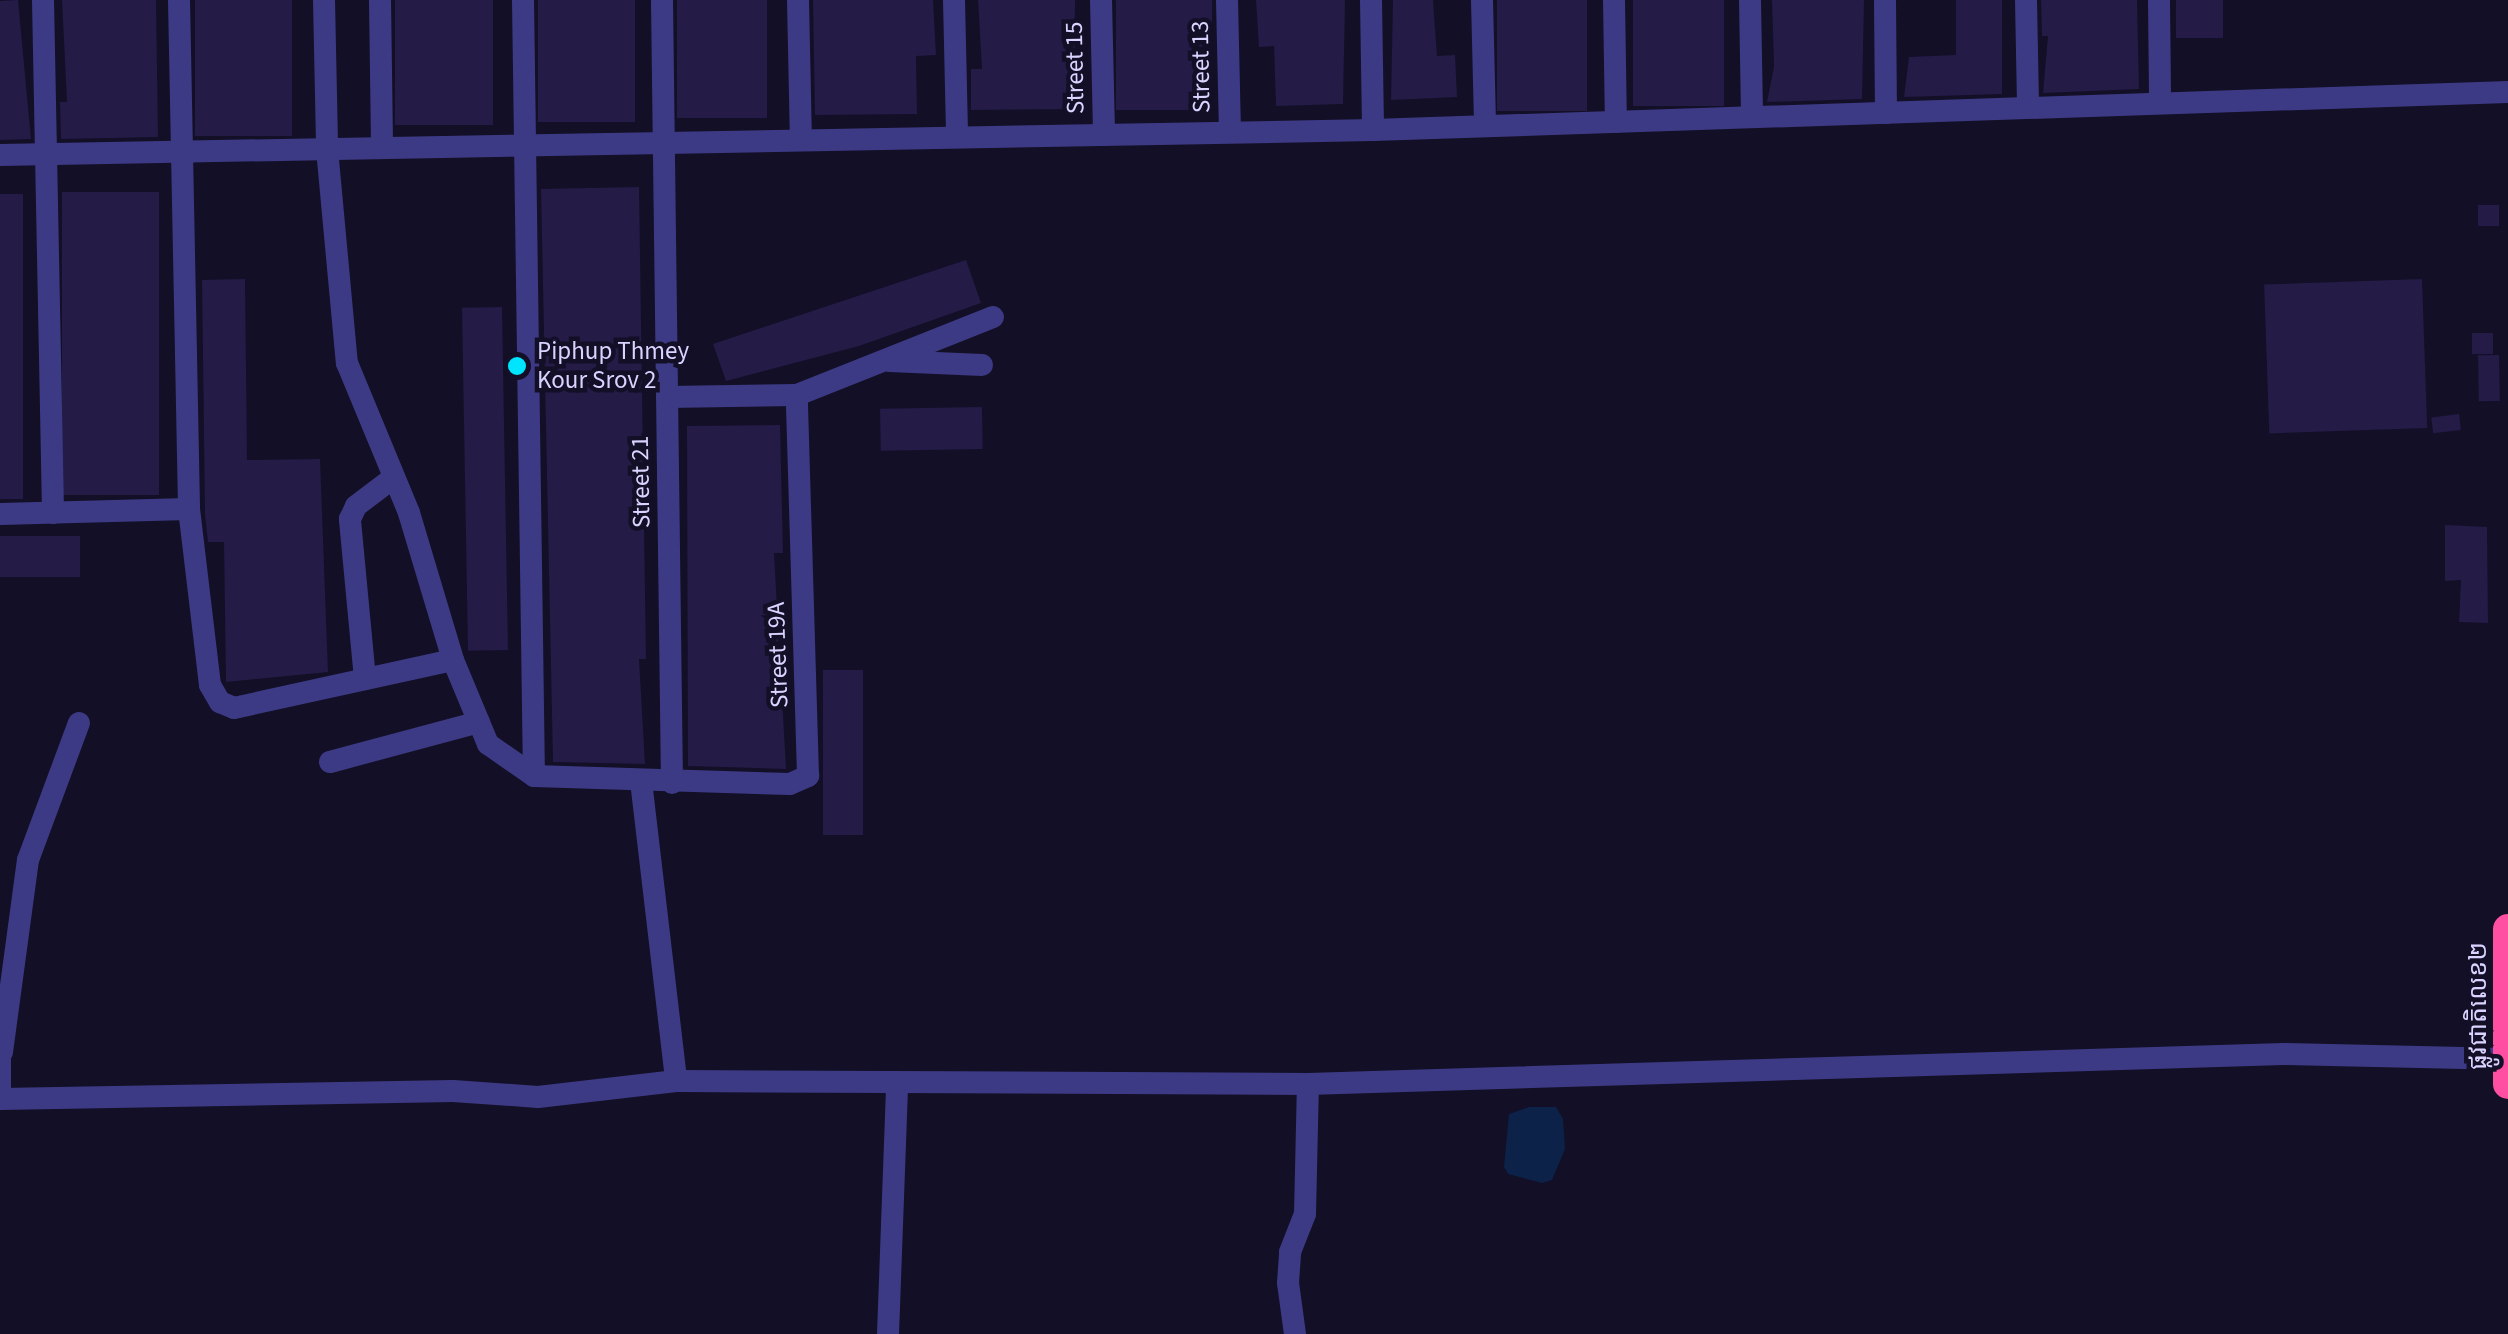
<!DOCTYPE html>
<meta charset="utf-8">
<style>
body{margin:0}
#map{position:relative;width:2508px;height:1334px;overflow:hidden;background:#130f26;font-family:"Source Sans 3","Noto Sans Khmer",sans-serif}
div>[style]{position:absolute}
.water>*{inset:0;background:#0c2248}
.building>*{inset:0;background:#241b47;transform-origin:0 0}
.minor>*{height:22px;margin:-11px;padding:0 11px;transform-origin:11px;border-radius:11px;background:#3d3a85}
.highway>*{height:30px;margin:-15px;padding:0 15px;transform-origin:15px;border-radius:15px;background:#ff4fa3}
.dots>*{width:28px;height:28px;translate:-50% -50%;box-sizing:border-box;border:5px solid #130f26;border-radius:50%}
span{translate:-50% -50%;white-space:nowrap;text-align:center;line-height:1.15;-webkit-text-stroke:9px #130f26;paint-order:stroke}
.street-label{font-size:25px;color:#d9d4ff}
.poi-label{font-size:25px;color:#d9d4ff}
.left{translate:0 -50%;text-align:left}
</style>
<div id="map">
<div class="water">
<i style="clip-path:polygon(1529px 1107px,1556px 1107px,1563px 1119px,1565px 1149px,1552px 1180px,1542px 1183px,1508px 1174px,1504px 1167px,1509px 1114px)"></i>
</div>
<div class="building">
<i style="clip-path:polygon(18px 0,31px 139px,0 140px,0 1px)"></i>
<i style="clip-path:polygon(62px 0,156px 0,158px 137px,61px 139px,60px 102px,67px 102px)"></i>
<i style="left:195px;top:0;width:97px;height:136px"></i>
<i style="left:395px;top:0;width:98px;height:125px"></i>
<i style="left:538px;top:0;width:97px;height:122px"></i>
<i style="left:677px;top:0;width:90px;height:118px"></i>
<i style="clip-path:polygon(813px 0,933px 0,936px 55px,916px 56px,917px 114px,815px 115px)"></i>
<i style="clip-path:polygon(978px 0,1075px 0,1074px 109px,971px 110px,971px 69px,982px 69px)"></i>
<i style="left:1116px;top:0;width:96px;height:110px"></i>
<i style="clip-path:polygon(1256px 0,1345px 0,1343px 104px,1276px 106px,1274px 46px,1259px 47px)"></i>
<i style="clip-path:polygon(1393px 0,1433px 0,1437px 56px,1455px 55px,1457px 97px,1391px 100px)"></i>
<i style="left:1497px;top:0;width:90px;height:111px"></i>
<i style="left:1633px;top:0;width:91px;height:106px"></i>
<i style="clip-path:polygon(1772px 0,1864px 0,1862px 99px,1767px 102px,1774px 67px)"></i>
<i style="clip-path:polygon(1956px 0,2002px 0,2002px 94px,1904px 97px,1909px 57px,1956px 55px)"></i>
<i style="clip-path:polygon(2041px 0,2137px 0,2139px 89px,2043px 93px,2048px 36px,2042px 36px)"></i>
<i style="left:2176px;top:0;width:47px;height:38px"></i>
<i style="clip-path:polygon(639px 187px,646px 659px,639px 659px,645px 764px,553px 762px,541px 189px)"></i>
<i style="left:159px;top:192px;width:303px;height:97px;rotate:90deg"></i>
<i style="left:0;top:194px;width:23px;height:305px"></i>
<i style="left:2478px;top:205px;width:21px;height:21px"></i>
<i style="clip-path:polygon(966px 260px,981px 303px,859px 346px,726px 381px,713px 344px)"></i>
<i style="clip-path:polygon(245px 279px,247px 460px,320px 459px,328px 672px,226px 682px,224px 542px,208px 542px,205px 514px,202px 280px)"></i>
<i style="left:2422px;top:279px;width:149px;height:158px;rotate:88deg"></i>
<i style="left:502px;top:307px;width:343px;height:40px;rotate:89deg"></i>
<i style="left:2472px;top:333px;width:21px;height:21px"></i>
<i style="left:2499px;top:355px;width:46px;height:21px;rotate:89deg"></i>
<i style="left:982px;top:407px;width:42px;height:102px;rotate:89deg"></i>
<i style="left:2459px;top:414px;width:16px;height:28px;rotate:83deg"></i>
<i style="clip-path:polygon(780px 425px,783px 553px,774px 553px,786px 769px,688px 766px,687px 426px)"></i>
<i style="clip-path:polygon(2445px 525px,2487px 527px,2488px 623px,2459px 622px,2461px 580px,2445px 581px)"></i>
<i style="left:80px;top:536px;width:41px;height:80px;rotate:90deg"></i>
<i style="left:823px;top:670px;width:40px;height:165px"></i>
</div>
<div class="minor">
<i style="left:43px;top:0;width:513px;rotate:88.88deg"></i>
<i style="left:179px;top:0;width:509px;rotate:88.87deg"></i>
<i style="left:189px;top:509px;width:177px;rotate:83.2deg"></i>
<i style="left:210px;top:685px;width:20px;rotate:60deg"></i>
<i style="left:220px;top:702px;width:15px;rotate:23deg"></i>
<i style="left:234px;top:708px;width:224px;rotate:-12.4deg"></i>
<i style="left:324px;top:0;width:149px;rotate:88.8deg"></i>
<i style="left:327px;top:149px;width:215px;rotate:84.7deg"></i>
<i style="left:347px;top:363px;width:162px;rotate:67.5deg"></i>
<i style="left:409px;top:513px;width:153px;rotate:73.3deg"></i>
<i style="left:453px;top:660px;width:91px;rotate:67.4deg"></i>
<i style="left:488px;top:744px;width:56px;rotate:34.8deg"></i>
<i style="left:534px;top:776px;width:256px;rotate:1.8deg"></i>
<i style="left:790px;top:784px;width:20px;rotate:-24deg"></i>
<i style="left:808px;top:776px;width:381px;rotate:-91.7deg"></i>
<i style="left:380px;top:0;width:148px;rotate:89.2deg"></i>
<i style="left:523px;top:0;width:776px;rotate:89.19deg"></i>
<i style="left:662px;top:0;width:783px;rotate:89.27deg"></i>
<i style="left:798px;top:0;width:140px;rotate:88.8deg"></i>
<i style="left:954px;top:0;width:137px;rotate:88.7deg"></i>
<i style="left:1101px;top:0;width:135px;rotate:88.7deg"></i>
<i style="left:1227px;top:0;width:132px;rotate:88.7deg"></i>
<i style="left:1371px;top:0;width:130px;rotate:89.1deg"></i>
<i style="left:1482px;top:0;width:126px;rotate:88.6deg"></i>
<i style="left:1614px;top:0;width:122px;rotate:89.1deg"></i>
<i style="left:1750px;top:0;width:117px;rotate:89deg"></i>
<i style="left:1885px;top:0;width:113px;rotate:89.5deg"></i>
<i style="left:2026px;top:0;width:108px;rotate:88.9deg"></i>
<i style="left:2159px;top:0;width:103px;rotate:89.4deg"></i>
<i style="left:0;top:155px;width:1373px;rotate:-1.04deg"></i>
<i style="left:1373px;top:130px;width:1136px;rotate:-1.92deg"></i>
<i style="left:890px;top:361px;width:92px;rotate:2.5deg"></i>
<i style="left:667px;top:397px;width:130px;rotate:-0.9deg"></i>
<i style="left:797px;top:395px;width:211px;rotate:-21.7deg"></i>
<i style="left:0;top:514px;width:189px;rotate:-1.5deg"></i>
<i style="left:365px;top:679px;width:161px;rotate:-95.4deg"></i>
<i style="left:350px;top:519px;width:14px;rotate:-65deg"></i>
<i style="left:356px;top:506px;width:46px;rotate:-37.1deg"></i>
<i style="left:330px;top:762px;width:154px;rotate:-15deg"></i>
<i style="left:641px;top:781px;width:302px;rotate:83.3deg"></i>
<i style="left:0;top:1052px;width:47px;rotate:90deg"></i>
<i style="left:2px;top:1052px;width:194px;rotate:-82.3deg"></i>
<i style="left:28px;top:860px;width:146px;rotate:-69.6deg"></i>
<i style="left:0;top:1099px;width:453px;rotate:-1deg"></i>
<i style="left:453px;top:1091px;width:85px;rotate:4deg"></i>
<i style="left:538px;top:1097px;width:139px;rotate:-6.6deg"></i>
<i style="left:676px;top:1081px;width:632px;rotate:0.27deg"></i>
<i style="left:1308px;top:1084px;width:976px;rotate:-1.76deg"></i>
<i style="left:2284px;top:1054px;width:224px;rotate:1.3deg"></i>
<i style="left:888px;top:1334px;width:249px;rotate:-87.9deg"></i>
<i style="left:1295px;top:1334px;width:51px;rotate:-97.8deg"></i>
<i style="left:1288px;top:1283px;width:31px;rotate:-86deg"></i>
<i style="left:1290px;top:1252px;width:41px;rotate:-68.5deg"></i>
<i style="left:1305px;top:1214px;width:130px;rotate:-88.7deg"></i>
</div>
<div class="highway">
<i style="left:2508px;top:929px;width:155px;rotate:90deg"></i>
</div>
<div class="dots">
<i style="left:517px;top:366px;background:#00e5ff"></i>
</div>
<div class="street-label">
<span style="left:1201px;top:67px;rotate:-91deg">Street 13</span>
<span style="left:1075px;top:68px;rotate:-91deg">Street 15</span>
<span style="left:641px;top:482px;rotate:-91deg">Street 21</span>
<span style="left:778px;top:655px;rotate:-92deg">Street 19A</span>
<span style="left:2478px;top:1006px;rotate:-90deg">ផ្លូវជាតិលេខ២</span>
</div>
<div class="poi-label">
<span class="left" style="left:537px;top:366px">Piphup Thmey<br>Kour Srov 2</span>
</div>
</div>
